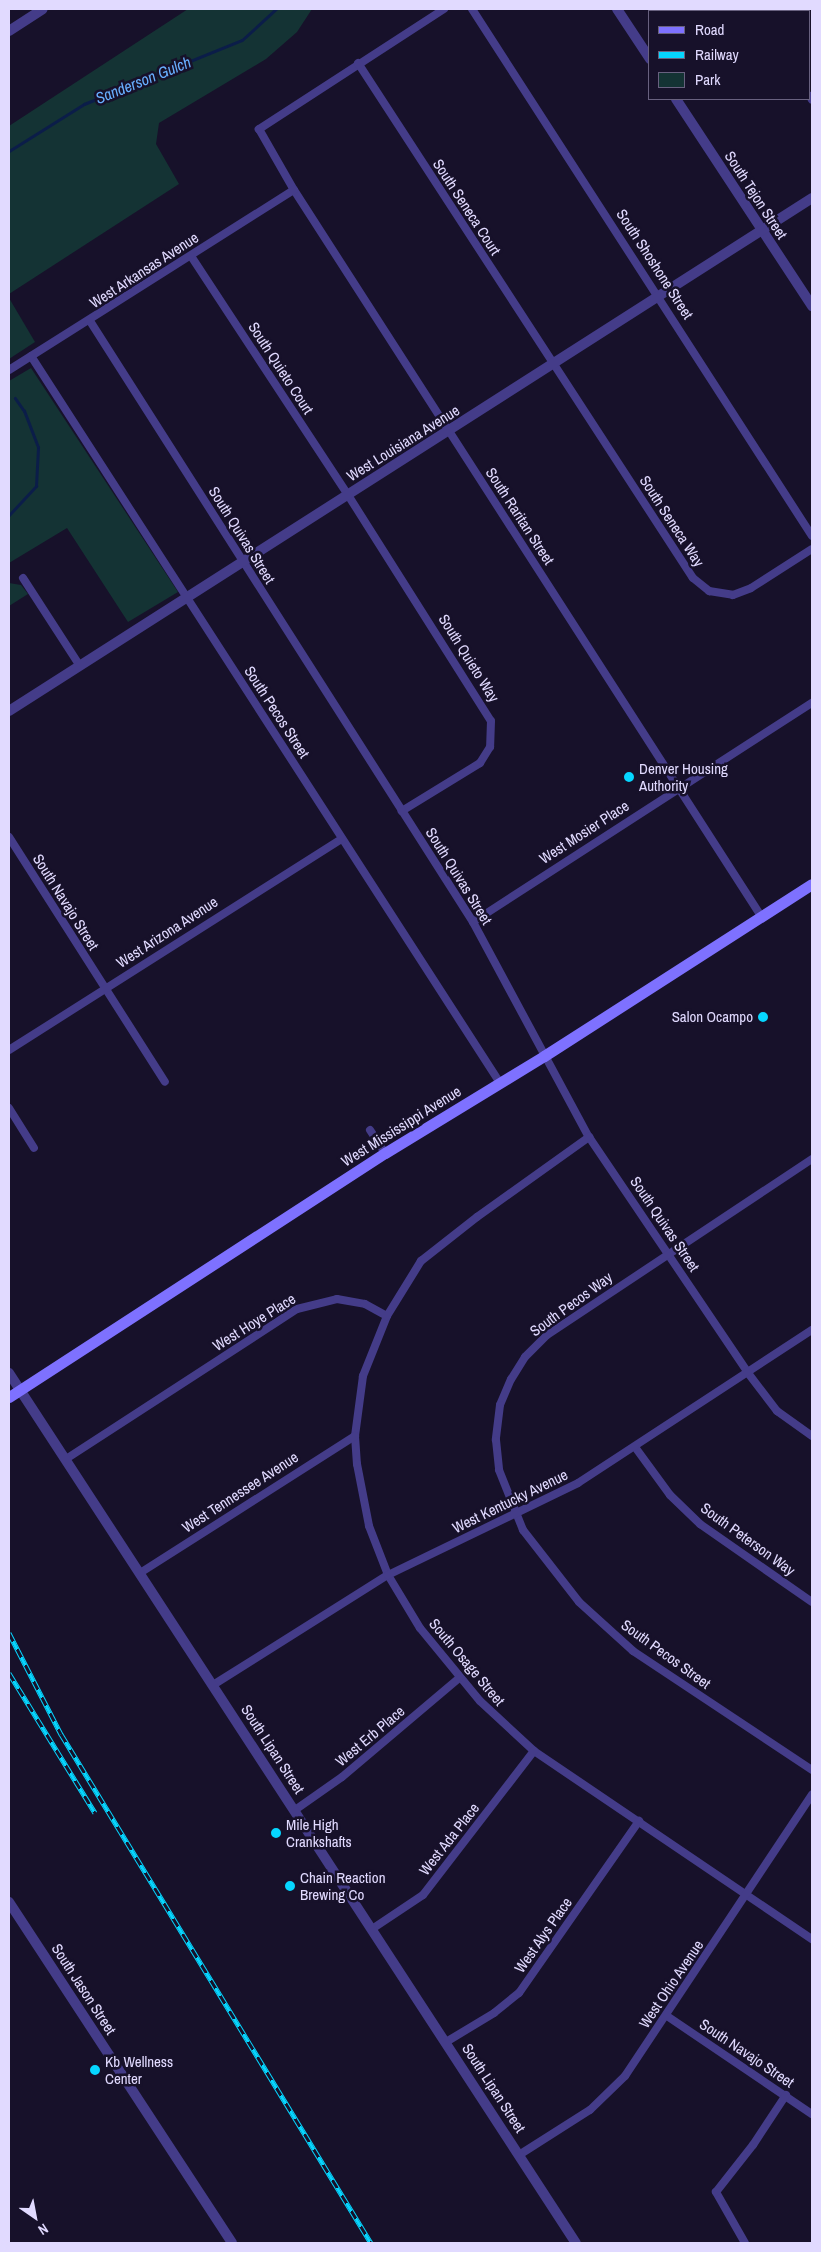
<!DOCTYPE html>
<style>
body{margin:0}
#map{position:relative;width:821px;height:2252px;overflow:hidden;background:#17112a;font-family:"Archivo Narrow",sans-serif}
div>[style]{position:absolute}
.green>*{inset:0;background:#143334}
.stream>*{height:3px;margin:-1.5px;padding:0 1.5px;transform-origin:1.5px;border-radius:1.5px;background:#0b1d49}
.minor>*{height:8px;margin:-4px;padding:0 4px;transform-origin:4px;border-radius:4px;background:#443c89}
.tertiary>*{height:10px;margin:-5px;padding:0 5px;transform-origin:5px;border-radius:5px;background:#443c89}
.secondary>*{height:11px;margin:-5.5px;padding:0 5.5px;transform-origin:5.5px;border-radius:5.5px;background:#7e71ff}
.rail>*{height:5px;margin-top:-2.5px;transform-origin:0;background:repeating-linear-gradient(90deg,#17112a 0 9px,#06d6ff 0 18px);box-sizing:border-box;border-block:1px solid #06d6ff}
.dots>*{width:14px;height:14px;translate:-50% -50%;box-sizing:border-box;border:2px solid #17112a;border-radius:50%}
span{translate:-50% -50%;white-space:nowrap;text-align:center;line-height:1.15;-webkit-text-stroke:5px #17112a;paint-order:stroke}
.street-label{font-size:15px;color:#e1daff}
.poi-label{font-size:15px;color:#e1daff}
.left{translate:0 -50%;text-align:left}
.right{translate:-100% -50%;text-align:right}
.water-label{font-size:16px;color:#68afff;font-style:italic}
.frame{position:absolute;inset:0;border:10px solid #e1daff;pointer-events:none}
.legend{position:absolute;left:648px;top:10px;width:162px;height:90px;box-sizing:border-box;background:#17112a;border:1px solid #68617f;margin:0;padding:6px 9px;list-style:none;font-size:15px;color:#e1daff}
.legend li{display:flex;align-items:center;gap:10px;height:25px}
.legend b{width:25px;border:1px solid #68617f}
.north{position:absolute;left:10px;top:2192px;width:50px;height:50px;-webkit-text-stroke:4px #17112a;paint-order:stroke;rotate:147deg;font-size:14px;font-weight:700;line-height:20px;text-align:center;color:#e1daff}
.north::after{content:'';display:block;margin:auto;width:18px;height:22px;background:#e1daff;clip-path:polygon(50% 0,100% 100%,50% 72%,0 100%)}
</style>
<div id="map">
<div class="green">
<i style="clip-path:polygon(188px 9px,312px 9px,297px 32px,266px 59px,159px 123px,156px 144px,179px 184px,9px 294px,9px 126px)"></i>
<i style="clip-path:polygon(9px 298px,35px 342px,9px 359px)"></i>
<i style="clip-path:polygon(31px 368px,178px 592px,128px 622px,67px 528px,9px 563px,9px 381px)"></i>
<i style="clip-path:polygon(9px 583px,21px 585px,28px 594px,9px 606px)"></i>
</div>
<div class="stream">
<i style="left:9px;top:151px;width:89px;rotate:-32.1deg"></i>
<i style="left:84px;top:104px;width:170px;rotate:-22.1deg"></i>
<i style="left:242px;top:40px;width:46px;rotate:-42.4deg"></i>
<i style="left:9px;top:515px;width:40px;rotate:-47deg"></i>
<i style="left:36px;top:486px;width:39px;rotate:-87deg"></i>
<i style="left:38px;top:447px;width:39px;rotate:-111deg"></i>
<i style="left:24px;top:411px;width:16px;rotate:-125deg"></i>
</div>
<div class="minor">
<i style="left:444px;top:9px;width:221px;rotate:147deg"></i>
<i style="left:259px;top:129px;width:70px;rotate:60.2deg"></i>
<i style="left:294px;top:190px;width:863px;rotate:57.25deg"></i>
<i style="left:472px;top:9px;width:627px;rotate:57.17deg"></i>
<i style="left:754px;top:9px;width:3px;rotate:45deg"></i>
<i style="left:358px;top:63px;width:614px;rotate:56.96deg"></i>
<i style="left:693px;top:578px;width:21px;rotate:39deg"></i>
<i style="left:709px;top:591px;width:24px;rotate:9deg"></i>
<i style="left:733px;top:595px;width:19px;rotate:-21deg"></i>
<i style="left:751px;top:588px;width:72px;rotate:-32.6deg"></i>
<i style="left:810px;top:96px;width:4px;rotate:63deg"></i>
<i style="left:191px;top:256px;width:286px;rotate:56.7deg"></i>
<i style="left:348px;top:495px;width:267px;rotate:57.7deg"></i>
<i style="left:491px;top:721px;width:26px;rotate:92deg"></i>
<i style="left:490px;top:747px;width:19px;rotate:122deg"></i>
<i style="left:480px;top:763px;width:92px;rotate:148.4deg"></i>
<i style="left:90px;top:321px;width:713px;rotate:57.49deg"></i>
<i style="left:473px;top:922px;width:244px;rotate:61.7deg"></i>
<i style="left:589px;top:1137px;width:285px;rotate:56deg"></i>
<i style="left:748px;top:1373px;width:48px;rotate:52.7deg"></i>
<i style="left:777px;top:1411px;width:43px;rotate:35.5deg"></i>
<i style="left:31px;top:356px;width:865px;rotate:57.17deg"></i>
<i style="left:9px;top:370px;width:337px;rotate:-32.3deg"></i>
<i style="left:23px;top:578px;width:105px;rotate:57.1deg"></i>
<i style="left:9px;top:837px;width:290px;rotate:57.5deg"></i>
<i style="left:473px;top:922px;width:404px;rotate:-32.9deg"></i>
<i style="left:9px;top:1050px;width:394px;rotate:-32.4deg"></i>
<i style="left:9px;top:1108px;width:47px;rotate:58deg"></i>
<i style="left:370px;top:1130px;width:27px;rotate:57deg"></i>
<i style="left:812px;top:1159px;width:318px;rotate:146.4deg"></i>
<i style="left:547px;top:1335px;width:31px;rotate:135deg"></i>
<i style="left:525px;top:1357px;width:26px;rotate:122deg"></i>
<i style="left:511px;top:1379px;width:28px;rotate:113deg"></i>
<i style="left:500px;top:1405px;width:35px;rotate:97deg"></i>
<i style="left:496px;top:1440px;width:30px;rotate:84deg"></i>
<i style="left:499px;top:1470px;width:65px;rotate:68.2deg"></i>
<i style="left:523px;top:1530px;width:91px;rotate:52.1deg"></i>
<i style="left:579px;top:1602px;width:73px;rotate:42.2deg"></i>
<i style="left:633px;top:1651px;width:215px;rotate:33.6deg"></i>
<i style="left:387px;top:1316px;width:65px;rotate:111.8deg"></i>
<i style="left:363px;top:1376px;width:61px;rotate:97.6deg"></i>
<i style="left:355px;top:1436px;width:28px;rotate:86deg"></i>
<i style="left:357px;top:1464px;width:63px;rotate:79deg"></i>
<i style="left:369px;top:1526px;width:53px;rotate:68.8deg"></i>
<i style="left:388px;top:1575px;width:62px;rotate:58.9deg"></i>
<i style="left:420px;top:1628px;width:94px;rotate:50.6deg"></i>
<i style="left:480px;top:1701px;width:74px;rotate:42.8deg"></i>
<i style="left:534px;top:1751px;width:336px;rotate:34.1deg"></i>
<i style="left:635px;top:1447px;width:59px;rotate:53.9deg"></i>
<i style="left:670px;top:1495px;width:42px;rotate:44deg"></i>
<i style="left:700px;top:1524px;width:136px;rotate:34.9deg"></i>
<i style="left:66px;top:1459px;width:275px;rotate:-33deg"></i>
<i style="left:297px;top:1309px;width:41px;rotate:-14deg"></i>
<i style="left:337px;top:1299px;width:28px;rotate:10deg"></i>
<i style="left:365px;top:1304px;width:25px;rotate:29deg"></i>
<i style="left:387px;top:1316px;width:65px;rotate:-58.3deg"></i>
<i style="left:421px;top:1261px;width:71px;rotate:-38.2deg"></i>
<i style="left:477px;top:1217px;width:138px;rotate:-35.5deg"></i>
<i style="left:140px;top:1573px;width:255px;rotate:-32.5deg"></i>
<i style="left:213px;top:1685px;width:207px;rotate:-32.2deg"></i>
<i style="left:388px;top:1575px;width:211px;rotate:-25.8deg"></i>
<i style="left:578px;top:1483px;width:280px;rotate:-33.2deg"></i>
<i style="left:295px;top:1810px;width:57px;rotate:-35.1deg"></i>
<i style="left:342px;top:1777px;width:153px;rotate:-40.2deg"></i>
<i style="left:372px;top:1929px;width:61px;rotate:-33.7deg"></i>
<i style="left:423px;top:1895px;width:182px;rotate:-52.4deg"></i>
<i style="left:667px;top:2016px;width:175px;rotate:34.1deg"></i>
<i style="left:446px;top:2042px;width:56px;rotate:-31.1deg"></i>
<i style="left:494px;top:2013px;width:32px;rotate:-39deg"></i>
<i style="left:519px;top:1993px;width:210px;rotate:-55.1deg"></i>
<i style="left:519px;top:2155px;width:84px;rotate:-32.4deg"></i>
<i style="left:590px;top:2110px;width:49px;rotate:-44.2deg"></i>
<i style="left:625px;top:2076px;width:338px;rotate:-56.4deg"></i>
<i style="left:745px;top:2243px;width:59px;rotate:-119.6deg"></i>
<i style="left:716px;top:2192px;width:60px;rotate:-51.8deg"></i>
<i style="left:753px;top:2145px;width:60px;rotate:-56.6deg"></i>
</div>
<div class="tertiary">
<i style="left:617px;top:9px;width:60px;rotate:56.6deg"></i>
<i style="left:9px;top:31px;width:40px;rotate:-32.9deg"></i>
<i style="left:676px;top:99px;width:248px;rotate:56.7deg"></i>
<i style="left:9px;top:711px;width:953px;rotate:-32.57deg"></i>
<i style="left:9px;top:1373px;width:1038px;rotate:56.91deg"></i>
<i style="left:9px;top:1902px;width:407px;rotate:56.8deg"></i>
</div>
<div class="secondary">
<i style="left:9px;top:1397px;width:448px;rotate:-33deg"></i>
<i style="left:385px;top:1153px;width:186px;rotate:-31.4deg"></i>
<i style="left:544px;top:1056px;width:318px;rotate:-32.7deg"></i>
</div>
<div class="rail">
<i style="left:9px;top:1633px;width:114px;rotate:62.8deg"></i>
<i style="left:61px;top:1734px;width:596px;rotate:58.66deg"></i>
<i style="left:9px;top:1673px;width:164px;rotate:58.4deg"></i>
</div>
<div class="dots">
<i style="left:629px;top:777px;background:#06d6ff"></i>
<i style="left:763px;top:1017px;background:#06d6ff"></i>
<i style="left:276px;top:1833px;background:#06d6ff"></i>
<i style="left:290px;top:1886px;background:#06d6ff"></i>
<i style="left:95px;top:2070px;background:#06d6ff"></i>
</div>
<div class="street-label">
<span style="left:756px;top:195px;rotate:57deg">South Tejon Street</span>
<span style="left:467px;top:207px;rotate:57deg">South Seneca Court</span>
<span style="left:655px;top:264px;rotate:57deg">South Shoshone Street</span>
<span style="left:144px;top:270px;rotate:-33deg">West Arkansas Avenue</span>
<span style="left:281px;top:368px;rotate:57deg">South Quieto Court</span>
<span style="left:403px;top:443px;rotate:-32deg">West Louisiana Avenue</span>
<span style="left:520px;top:516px;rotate:57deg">South Raritan Street</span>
<span style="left:672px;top:521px;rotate:57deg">South Seneca Way</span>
<span style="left:242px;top:535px;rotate:58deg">South Quivas Street</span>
<span style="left:469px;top:658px;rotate:58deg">South Quieto Way</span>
<span style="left:277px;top:712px;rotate:57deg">South Pecos Street</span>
<span style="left:584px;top:832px;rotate:-33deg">West Mosier Place</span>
<span style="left:459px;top:876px;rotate:58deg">South Quivas Street</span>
<span style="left:66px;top:902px;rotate:58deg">South Navajo Street</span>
<span style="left:167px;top:932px;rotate:-33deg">West Arizona Avenue</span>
<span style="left:401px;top:1126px;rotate:-32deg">West Mississippi Avenue</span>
<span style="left:665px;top:1224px;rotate:56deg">South Quivas Street</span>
<span style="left:571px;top:1304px;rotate:-36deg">South Pecos Way</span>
<span style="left:254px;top:1322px;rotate:-32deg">West Hoye Place</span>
<span style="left:240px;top:1492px;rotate:-33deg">West Tennessee Avenue</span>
<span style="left:510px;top:1501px;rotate:-26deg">West Kentucky Avenue</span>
<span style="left:748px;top:1539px;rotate:36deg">South Peterson Way</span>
<span style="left:666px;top:1654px;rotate:36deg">South Pecos Street</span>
<span style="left:467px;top:1662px;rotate:50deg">South Osage Street</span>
<span style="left:370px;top:1736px;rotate:-40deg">West Erb Place</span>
<span style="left:273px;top:1749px;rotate:57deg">South Lipan Street</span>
<span style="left:449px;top:1839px;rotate:-52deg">West Ada Place</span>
<span style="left:543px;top:1935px;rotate:-55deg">West Alys Place</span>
<span style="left:671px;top:1984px;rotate:-56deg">West Ohio Avenue</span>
<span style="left:84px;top:1989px;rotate:57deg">South Jason Street</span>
<span style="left:747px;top:2053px;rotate:34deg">South Navajo Street</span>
<span style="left:494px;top:2088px;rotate:57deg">South Lipan Street</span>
</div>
<div class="poi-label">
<span class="left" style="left:639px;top:777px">Denver Housing<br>Authority</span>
<span class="right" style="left:753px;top:1017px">Salon Ocampo</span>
<span class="left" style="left:286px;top:1833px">Mile High<br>Crankshafts</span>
<span class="left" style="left:300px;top:1886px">Chain Reaction<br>Brewing Co</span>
<span class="left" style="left:105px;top:2070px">Kb Wellness<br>Center</span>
</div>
<div class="water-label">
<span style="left:143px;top:80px;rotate:-22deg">Sanderson Gulch</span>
</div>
<div class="frame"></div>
<ul class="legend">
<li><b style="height:6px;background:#7e71ff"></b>Road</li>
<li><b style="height:6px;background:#06d6ff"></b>Railway</li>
<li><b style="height:14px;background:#143334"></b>Park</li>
</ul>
<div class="north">N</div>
</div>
